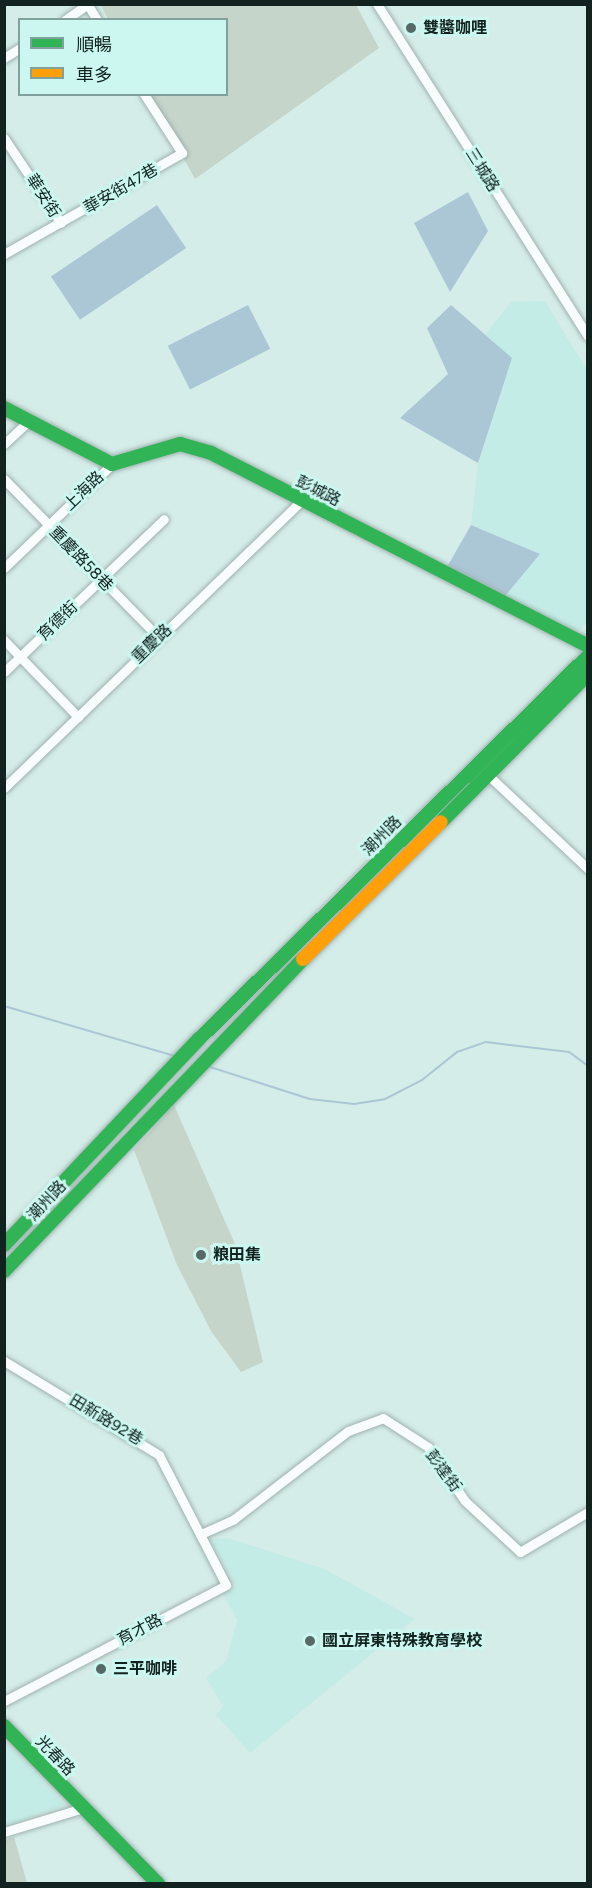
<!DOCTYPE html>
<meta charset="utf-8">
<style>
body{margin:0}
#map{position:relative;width:592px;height:1888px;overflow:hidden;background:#d5ede9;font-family:Figtree,"Noto Sans TC",sans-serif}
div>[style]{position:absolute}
.built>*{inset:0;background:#c4ece6}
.green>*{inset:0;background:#c6d5ca}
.water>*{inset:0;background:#abc6d5;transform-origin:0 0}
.stream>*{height:2px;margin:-1px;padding:0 1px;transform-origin:1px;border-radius:1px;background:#abc6d5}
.roads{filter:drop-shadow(0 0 2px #9fb2af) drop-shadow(0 0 2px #9fb2af)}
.street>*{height:9px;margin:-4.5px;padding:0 4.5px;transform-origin:4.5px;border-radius:4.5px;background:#f9fcfc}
.fast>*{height:14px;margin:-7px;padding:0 7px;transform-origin:7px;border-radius:7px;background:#30b455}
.slow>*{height:14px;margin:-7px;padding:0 7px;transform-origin:7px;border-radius:7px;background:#ff9f0a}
.dots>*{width:16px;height:16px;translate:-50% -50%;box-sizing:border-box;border:3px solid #cbf7f0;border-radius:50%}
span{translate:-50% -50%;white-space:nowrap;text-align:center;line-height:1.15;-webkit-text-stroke:6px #cbf7f0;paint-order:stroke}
.poi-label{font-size:16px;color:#11221f;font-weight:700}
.left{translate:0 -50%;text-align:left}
.street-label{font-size:16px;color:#11221f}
.frame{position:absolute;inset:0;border:6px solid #11221f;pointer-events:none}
.legend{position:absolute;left:18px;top:18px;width:210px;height:78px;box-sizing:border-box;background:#cbf7f0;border:2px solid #81a29c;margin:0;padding:8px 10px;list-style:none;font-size:18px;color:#11221f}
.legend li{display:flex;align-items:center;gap:12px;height:30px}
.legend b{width:30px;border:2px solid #81a29c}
</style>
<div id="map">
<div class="built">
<i style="clip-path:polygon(545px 301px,587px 370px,587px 622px,579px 631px,500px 602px,540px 554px,471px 525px,478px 463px,512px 358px,485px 334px,511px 302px)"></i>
<i style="clip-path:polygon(228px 1538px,325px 1569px,415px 1619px,250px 1753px,216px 1715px,223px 1706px,206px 1678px,226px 1661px,237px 1620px,222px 1592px,235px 1585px,210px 1539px)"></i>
<i style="clip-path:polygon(4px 1740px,65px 1805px,5px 1827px)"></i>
</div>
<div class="green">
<i style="clip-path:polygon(101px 5px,356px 5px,379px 48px,195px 179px,149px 95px,226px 94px,226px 20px,108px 19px)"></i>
<i style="clip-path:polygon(174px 1105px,235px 1244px,263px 1362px,241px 1372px,211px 1331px,177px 1265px,134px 1150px)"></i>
<i style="clip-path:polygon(14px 1837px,27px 1883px,5px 1883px,5px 1840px)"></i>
</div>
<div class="water">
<i style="clip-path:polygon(468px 192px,488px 231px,450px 292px,414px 223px)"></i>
<i style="left:157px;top:205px;width:52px;height:128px;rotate:56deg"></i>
<i style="left:248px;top:305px;width:49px;height:90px;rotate:63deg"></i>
<i style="clip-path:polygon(451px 305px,512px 358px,478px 463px,400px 418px,448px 374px,427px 328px)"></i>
<i style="clip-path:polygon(471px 525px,540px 554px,500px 602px,443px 574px)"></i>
</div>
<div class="stream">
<i style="left:4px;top:1006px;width:178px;rotate:16.3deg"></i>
<i style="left:207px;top:1066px;width:108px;rotate:17.8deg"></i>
<i style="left:310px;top:1099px;width:44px;rotate:6.5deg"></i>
<i style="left:354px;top:1104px;width:31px;rotate:-9deg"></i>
<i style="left:385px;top:1099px;width:42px;rotate:-27.2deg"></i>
<i style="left:422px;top:1080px;width:45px;rotate:-38.7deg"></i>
<i style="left:457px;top:1052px;width:31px;rotate:-19deg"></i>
<i style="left:486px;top:1042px;width:84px;rotate:6.9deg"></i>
<i style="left:569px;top:1052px;width:24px;rotate:36deg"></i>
</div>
<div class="roads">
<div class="street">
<i style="left:377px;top:4px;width:393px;rotate:57.6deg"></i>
<i style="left:88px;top:5px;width:17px;rotate:59deg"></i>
<i style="left:65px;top:20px;width:28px;rotate:-35deg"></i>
<i style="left:4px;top:58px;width:19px;rotate:-32deg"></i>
<i style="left:4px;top:138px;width:102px;rotate:56.2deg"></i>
<i style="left:4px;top:254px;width:205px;rotate:-29.6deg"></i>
<i style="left:182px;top:153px;width:70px;rotate:-122.8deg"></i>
<i style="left:4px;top:444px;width:33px;rotate:-43deg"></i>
<i style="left:4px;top:479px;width:222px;rotate:45.7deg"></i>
<i style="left:4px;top:568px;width:150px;rotate:-43.9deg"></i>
<i style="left:4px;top:640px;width:107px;rotate:46.1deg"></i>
<i style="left:4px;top:672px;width:221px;rotate:-43.7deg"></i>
<i style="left:488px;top:775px;width:137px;rotate:43.2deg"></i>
<i style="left:4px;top:788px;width:413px;rotate:-44deg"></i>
<i style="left:4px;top:1361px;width:181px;rotate:31.2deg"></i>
<i style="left:159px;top:1455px;width:146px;rotate:62.7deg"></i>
<i style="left:226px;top:1585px;width:250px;rotate:152.4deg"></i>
<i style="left:201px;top:1534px;width:36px;rotate:-24deg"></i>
<i style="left:234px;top:1519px;width:144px;rotate:-37.7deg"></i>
<i style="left:348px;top:1431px;width:37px;rotate:-20deg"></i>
<i style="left:383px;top:1418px;width:54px;rotate:32.8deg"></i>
<i style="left:428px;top:1447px;width:65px;rotate:55.6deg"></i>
<i style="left:465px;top:1501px;width:75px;rotate:42.8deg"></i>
<i style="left:520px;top:1552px;width:79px;rotate:-30.5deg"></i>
<i style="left:4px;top:1832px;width:83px;rotate:-16.9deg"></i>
</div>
<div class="fast">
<i style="left:4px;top:408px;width:122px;rotate:27.4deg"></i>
<i style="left:112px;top:464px;width:71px;rotate:-16.4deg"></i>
<i style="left:180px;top:444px;width:32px;rotate:16deg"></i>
<i style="left:211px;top:453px;width:424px;rotate:27.1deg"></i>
<i style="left:441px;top:822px;width:209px;rotate:-45.2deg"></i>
<i style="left:4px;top:1245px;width:284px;rotate:-46.6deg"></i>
<i style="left:199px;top:1039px;width:546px;rotate:-44.55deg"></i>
<i style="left:4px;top:1271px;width:432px;rotate:-46.2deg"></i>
<i style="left:4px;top:1726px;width:221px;rotate:45.7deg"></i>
</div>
<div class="slow">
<i style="left:303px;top:959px;width:194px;rotate:-44.8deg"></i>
</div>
</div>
<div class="dots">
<i style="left:411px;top:28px;background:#566966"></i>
<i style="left:201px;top:1255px;background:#566966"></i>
<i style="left:310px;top:1641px;background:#566966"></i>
<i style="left:101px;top:1669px;background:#566966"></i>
</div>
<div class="poi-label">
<span class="left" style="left:423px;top:28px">雙醬咖哩</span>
<span class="left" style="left:213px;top:1255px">粮田集</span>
<span class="left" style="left:322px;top:1641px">國立屏東特殊教育學校</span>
<span class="left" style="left:113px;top:1669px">三平咖啡</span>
</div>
<div class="street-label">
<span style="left:482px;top:170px;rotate:58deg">三城路</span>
<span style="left:121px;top:189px;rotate:-30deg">華安街47巷</span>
<span style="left:43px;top:196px;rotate:57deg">華安街</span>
<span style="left:84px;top:491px;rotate:-44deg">上海路</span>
<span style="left:318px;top:491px;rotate:27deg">彭城路</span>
<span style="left:81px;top:559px;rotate:46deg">重慶路58巷</span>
<span style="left:58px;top:621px;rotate:-44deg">育德街</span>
<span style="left:152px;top:644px;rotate:-44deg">重慶路</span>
<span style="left:382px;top:836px;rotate:-45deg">潮州路</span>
<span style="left:47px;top:1201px;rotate:-47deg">潮州路</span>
<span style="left:106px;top:1420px;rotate:31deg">田新路92巷</span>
<span style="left:443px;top:1471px;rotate:54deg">彭達街</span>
<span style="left:140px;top:1630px;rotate:-28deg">育才路</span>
<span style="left:55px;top:1756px;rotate:46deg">光春路</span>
</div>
<div class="frame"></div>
<ul class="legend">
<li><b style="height:8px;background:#30b455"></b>順暢</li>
<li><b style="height:8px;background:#ff9f0a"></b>車多</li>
</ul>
</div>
